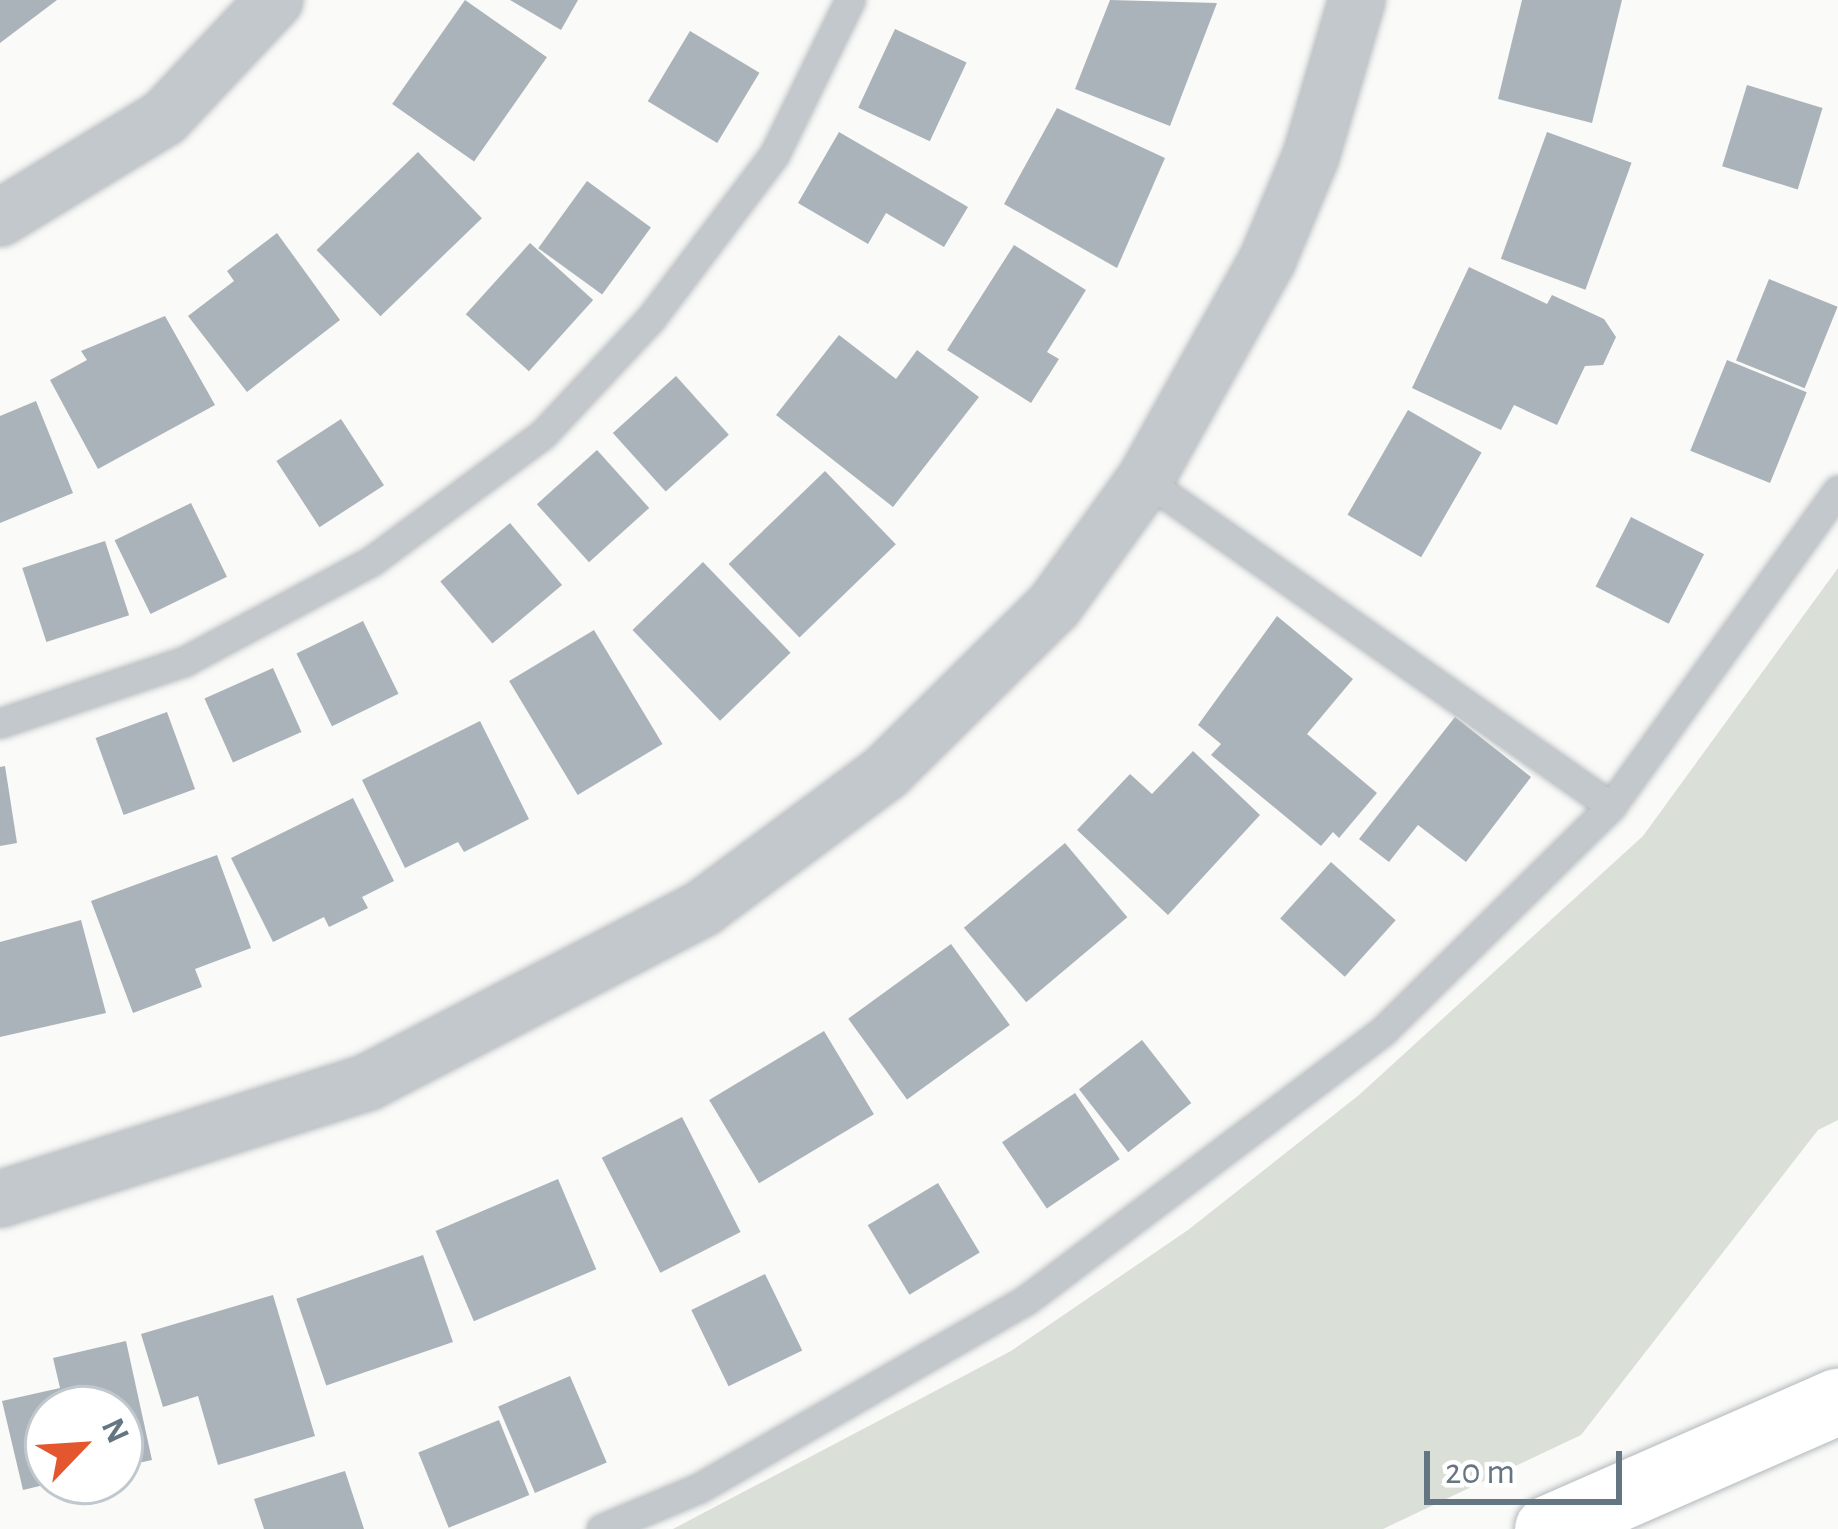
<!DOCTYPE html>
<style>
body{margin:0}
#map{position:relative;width:1838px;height:1529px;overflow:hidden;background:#fafaf8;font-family:"Alegreya Sans",sans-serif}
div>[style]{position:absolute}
.green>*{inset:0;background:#dadfd7}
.building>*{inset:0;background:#aab3b9;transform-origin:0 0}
.roads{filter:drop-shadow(0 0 3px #b4b9bd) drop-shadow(0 0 3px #b4b9bd)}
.service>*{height:27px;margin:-13.5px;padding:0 13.5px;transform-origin:13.5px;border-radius:13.5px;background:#c3c8cc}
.minor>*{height:54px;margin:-27px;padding:0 27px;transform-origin:27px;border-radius:27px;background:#c3c8cc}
.motorway>*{height:66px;margin:-33px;padding:0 33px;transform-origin:33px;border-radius:33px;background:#fff}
span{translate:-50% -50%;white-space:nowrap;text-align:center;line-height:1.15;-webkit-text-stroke:12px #fff;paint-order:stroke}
.north{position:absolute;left:24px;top:1385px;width:120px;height:120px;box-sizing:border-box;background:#fff;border:3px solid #c1c8cd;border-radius:50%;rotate:65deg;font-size:33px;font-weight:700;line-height:48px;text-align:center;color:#657683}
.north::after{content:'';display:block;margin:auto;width:42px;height:54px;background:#e4572e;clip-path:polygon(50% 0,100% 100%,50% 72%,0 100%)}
.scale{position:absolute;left:1424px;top:1451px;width:198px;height:54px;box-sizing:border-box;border:6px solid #657683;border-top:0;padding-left:15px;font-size:36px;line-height:42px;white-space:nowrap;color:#657683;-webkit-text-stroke:9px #fff;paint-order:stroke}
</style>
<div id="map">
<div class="green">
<i style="clip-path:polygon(1838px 568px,1838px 1120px,1818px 1130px,1581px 1435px,1383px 1529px,673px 1529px,1011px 1351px,1188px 1230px,1359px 1095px,1643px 836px)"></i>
</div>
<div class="building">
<i style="clip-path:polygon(0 0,57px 0,0 43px)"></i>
<i style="left:465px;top:0;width:100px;height:127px;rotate:35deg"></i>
<i style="clip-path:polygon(510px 0,578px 0,561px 30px)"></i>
<i style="clip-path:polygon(1110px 0,1217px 3px,1170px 126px,1075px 89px)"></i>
<i style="clip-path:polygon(1522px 0,1622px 0,1592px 123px,1498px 99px)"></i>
<i style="left:895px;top:29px;width:79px;height:87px;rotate:25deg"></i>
<i style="left:690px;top:31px;width:81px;height:82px;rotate:31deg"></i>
<i style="left:1747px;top:85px;width:79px;height:85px;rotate:17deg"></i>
<i style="clip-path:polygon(1057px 108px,1165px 158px,1117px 268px,1004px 204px)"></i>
<i style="clip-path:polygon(839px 132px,968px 207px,944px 247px,886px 213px,868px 244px,798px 203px)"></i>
<i style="left:1547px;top:132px;width:90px;height:135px;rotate:20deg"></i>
<i style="left:418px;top:152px;width:92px;height:141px;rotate:46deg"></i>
<i style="left:587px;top:181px;width:79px;height:83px;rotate:36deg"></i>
<i style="clip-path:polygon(277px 233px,340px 320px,247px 392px,188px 316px,234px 281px,227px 271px)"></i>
<i style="left:530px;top:243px;width:85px;height:96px;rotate:42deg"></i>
<i style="clip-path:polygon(1014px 245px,1086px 290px,1047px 352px,1059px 359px,1031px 403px,947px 350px)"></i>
<i style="clip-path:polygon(1469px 267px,1547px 304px,1552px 295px,1604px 319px,1616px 337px,1603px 365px,1585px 366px,1557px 425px,1514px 405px,1501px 430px,1412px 388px)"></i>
<i style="left:1769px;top:279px;width:74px;height:88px;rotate:22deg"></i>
<i style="clip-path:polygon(165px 316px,215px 405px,98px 469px,50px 380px,87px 360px,81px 351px)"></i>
<i style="clip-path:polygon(839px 335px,896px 379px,917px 350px,979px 397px,893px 507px,776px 415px)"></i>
<i style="left:1727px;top:360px;width:86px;height:98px;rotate:22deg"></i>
<i style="left:676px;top:376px;width:79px;height:85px;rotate:48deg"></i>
<i style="clip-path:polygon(36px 401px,73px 493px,0 523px,0 416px)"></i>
<i style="left:1408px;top:410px;width:85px;height:121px;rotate:30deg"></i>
<i style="left:341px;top:419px;width:79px;height:77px;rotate:57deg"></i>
<i style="left:597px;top:450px;width:78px;height:81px;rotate:48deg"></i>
<i style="left:825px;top:471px;width:102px;height:134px;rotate:46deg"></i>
<i style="left:191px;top:503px;width:82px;height:85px;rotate:64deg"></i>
<i style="left:1631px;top:517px;width:82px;height:78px;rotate:27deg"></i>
<i style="left:510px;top:523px;width:81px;height:91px;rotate:50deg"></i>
<i style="left:105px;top:541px;width:78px;height:87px;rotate:72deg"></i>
<i style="left:703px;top:562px;width:126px;height:98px;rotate:46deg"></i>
<i style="clip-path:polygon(1277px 616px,1353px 679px,1307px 734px,1377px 793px,1339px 838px,1333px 832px,1321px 846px,1211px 755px,1221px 744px,1198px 725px)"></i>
<i style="left:363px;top:621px;width:81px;height:74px;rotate:64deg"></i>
<i style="left:594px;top:630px;width:133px;height:99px;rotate:59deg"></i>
<i style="left:273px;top:668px;width:70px;height:75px;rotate:66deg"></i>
<i style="left:167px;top:712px;width:82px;height:76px;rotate:70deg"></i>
<i style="clip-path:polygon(1455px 717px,1531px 777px,1466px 862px,1418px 825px,1389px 862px,1359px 839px)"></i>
<i style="clip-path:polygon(480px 721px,529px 819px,464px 852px,458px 842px,405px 868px,362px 780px)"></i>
<i style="clip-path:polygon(1193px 751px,1260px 815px,1168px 915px,1077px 830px,1130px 774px,1152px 794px)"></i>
<i style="clip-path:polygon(5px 766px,17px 843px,0 846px,0 767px)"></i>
<i style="clip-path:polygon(353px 798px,394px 881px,362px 897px,368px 908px,329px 927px,324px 917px,273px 942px,231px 858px)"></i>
<i style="left:1065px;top:843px;width:97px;height:132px;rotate:50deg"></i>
<i style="clip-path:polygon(217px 855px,251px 948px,195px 969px,202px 987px,133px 1013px,91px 901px)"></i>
<i style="left:1331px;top:862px;width:87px;height:76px;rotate:42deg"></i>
<i style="clip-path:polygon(81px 920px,106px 1013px,0 1037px,0 942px)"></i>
<i style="left:951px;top:944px;width:100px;height:127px;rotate:54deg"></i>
<i style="left:824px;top:1031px;width:97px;height:134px;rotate:59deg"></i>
<i style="left:1142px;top:1040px;width:80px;height:80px;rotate:52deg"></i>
<i style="left:1075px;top:1093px;width:80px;height:88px;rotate:56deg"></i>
<i style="left:682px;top:1117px;width:129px;height:90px;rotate:63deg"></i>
<i style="left:558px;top:1179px;width:98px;height:133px;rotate:67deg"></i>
<i style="left:938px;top:1183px;width:81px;height:82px;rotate:59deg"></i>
<i style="left:423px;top:1255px;width:92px;height:134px;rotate:71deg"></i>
<i style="left:765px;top:1274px;width:85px;height:82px;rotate:64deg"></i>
<i style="clip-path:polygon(273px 1295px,315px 1436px,218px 1465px,198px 1396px,163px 1407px,141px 1334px)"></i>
<i style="clip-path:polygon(126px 1341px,152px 1460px,120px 1467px,120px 1409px,48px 1409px,48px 1484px,23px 1490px,2px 1401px,60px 1388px,53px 1358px)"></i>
<i style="left:570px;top:1376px;width:94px;height:78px;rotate:67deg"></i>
<i style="left:499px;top:1420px;width:81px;height:87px;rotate:68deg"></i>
<i style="clip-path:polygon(345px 1471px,364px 1529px,264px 1529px,254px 1499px)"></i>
</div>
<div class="roads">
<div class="service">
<i style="left:1145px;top:480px;width:569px;rotate:34.98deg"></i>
<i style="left:0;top:723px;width:195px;rotate:-18.5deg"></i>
<i style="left:185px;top:661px;width:210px;rotate:-28.2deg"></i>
<i style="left:370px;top:562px;width:215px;rotate:-36.5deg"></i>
<i style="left:543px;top:434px;width:158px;rotate:-47deg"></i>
<i style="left:651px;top:318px;width:204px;rotate:-53deg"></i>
<i style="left:774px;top:155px;width:173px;rotate:-63.9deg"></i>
<i style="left:601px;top:1529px;width:106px;rotate:-22.7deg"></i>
<i style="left:699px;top:1488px;width:377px;rotate:-29.9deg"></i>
<i style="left:1026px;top:1300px;width:446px;rotate:-37deg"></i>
<i style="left:1382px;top:1032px;width:322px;rotate:-44.6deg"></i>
<i style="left:1611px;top:806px;width:389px;rotate:-54.3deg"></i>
</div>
<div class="minor">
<i style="left:0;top:218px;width:192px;rotate:-31.4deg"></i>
<i style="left:164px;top:118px;width:162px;rotate:-46.8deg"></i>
<i style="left:0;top:1199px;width:386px;rotate:-17.6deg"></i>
<i style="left:368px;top:1082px;width:377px;rotate:-27.4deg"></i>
<i style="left:703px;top:908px;width:228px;rotate:-36.6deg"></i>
<i style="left:886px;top:772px;width:236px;rotate:-44.7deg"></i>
<i style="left:1054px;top:606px;width:155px;rotate:-54.2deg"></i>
<i style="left:1145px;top:480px;width:251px;rotate:-60.9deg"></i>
<i style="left:1267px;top:261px;width:114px;rotate:-67.3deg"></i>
<i style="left:1311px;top:156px;width:163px;rotate:-73.6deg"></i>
</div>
<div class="motorway">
<i style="left:1548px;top:1529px;width:317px;rotate:-23.7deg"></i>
</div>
</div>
<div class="north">N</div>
<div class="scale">20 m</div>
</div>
